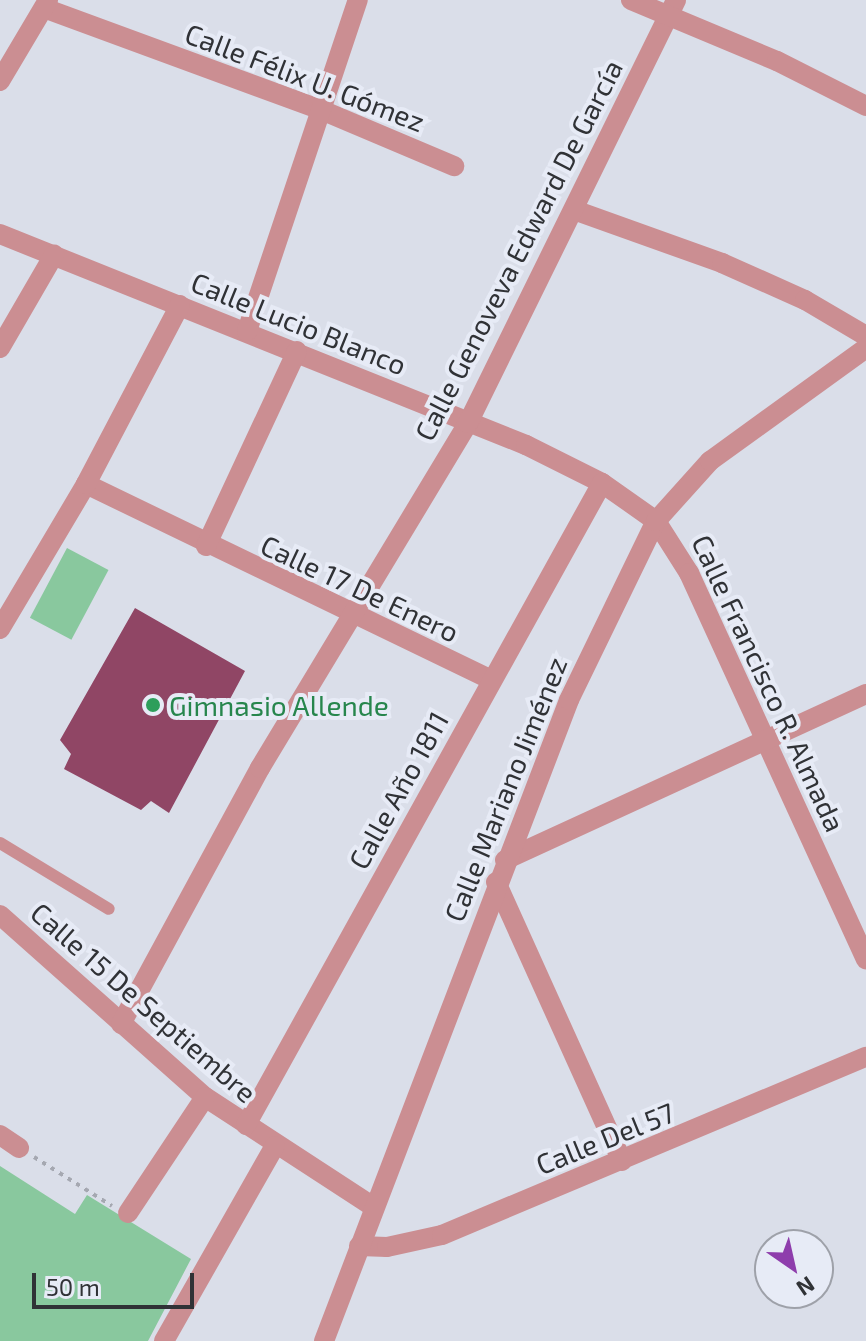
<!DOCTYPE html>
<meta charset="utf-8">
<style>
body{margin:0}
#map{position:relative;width:866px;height:1341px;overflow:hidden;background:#dadee9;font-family:"Exo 2",sans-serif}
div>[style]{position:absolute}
.green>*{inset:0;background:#89c89e;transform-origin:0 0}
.building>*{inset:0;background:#904665}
.path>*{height:4px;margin-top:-2px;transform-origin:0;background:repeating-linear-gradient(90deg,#a5a8b1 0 4px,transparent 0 10px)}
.service>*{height:12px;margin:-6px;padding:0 6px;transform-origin:6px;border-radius:6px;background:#cb8e92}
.minor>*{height:20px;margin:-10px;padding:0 10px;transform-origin:10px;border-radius:10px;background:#cb8e92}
.tertiary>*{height:20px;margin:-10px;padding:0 10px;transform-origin:10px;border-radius:10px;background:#cb8e92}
.dots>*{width:22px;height:22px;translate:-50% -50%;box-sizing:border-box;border:4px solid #e7ebf6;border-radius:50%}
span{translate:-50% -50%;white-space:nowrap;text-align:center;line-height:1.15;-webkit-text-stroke:8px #e7ebf6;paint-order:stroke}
.street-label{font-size:28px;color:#303236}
.leisure-label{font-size:28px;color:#27864d}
.left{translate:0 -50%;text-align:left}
.north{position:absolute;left:754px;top:1229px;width:80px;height:80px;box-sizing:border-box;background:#e7ebf6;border:2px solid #9ea1a9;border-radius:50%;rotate:146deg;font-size:22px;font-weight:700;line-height:32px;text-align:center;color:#303236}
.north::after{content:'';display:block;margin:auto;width:28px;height:36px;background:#8e3dac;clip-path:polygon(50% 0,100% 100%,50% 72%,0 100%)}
.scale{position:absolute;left:32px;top:1273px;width:162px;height:36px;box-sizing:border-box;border:4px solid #303236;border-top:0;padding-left:10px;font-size:24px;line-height:28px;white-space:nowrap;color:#303236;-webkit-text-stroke:6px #e7ebf6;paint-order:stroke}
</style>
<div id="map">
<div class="green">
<i style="left:67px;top:548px;width:47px;height:79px;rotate:28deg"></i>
<i style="clip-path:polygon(0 1166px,75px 1214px,87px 1195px,191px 1259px,148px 1341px,0 1341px)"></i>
</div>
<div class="building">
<i style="clip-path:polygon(135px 608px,245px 671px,169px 813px,151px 801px,141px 810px,64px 769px,71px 754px,60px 740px)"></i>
</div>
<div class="path">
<i style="left:34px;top:1157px;width:92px;rotate:32.1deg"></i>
</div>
<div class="service">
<i style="left:0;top:843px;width:127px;rotate:31.2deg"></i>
</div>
<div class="minor">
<i style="left:44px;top:8px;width:293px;rotate:20.2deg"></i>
<i style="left:319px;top:109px;width:147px;rotate:22.9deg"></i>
<i style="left:0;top:81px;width:94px;rotate:-59.3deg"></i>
<i style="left:574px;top:210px;width:157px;rotate:19.7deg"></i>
<i style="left:722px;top:263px;width:91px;rotate:24deg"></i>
<i style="left:805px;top:300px;width:71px;rotate:30.5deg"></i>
<i style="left:0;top:234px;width:567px;rotate:21.86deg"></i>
<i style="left:526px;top:445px;width:85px;rotate:26.6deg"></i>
<i style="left:602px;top:483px;width:66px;rotate:35.1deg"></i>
<i style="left:656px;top:521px;width:62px;rotate:57.6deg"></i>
<i style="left:689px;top:573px;width:425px;rotate:65.4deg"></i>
<i style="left:247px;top:331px;width:349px;rotate:-71.5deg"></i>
<i style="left:0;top:348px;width:108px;rotate:-59.9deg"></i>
<i style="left:86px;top:484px;width:450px;rotate:25.8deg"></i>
<i style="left:206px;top:546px;width:215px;rotate:-65deg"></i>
<i style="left:0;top:629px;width:169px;rotate:-59.3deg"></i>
<i style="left:86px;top:484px;width:202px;rotate:-62.3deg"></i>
<i style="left:505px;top:860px;width:397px;rotate:-24.7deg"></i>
<i style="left:496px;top:882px;width:306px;rotate:65.7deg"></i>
<i style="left:0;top:915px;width:274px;rotate:41.6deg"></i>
<i style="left:205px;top:1097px;width:202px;rotate:33.1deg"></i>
<i style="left:121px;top:1024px;width:291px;rotate:-61.5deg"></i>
<i style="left:260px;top:768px;width:403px;rotate:-58.9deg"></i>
<i style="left:468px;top:423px;width:471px;rotate:-63.8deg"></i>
<i style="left:246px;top:1125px;width:734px;rotate:-60.99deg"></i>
<i style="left:0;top:1135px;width:23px;rotate:34deg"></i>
<i style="left:128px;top:1213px;width:139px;rotate:-56.4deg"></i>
<i style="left:359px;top:1246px;width:28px;rotate:2deg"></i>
<i style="left:387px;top:1247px;width:56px;rotate:-12.3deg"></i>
<i style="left:442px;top:1235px;width:460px;rotate:-22.8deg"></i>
<i style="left:164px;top:1341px;width:224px;rotate:-60.4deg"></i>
<i style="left:324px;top:1341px;width:686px;rotate:-69.08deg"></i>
<i style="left:569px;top:700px;width:199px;rotate:-64.1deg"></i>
<i style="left:656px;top:521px;width:81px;rotate:-48deg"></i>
<i style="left:710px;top:461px;width:193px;rotate:-35.9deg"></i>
</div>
<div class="tertiary">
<i style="left:631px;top:0;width:158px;rotate:22.7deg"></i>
<i style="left:777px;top:61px;width:100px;rotate:26.8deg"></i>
</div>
<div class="dots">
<i style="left:153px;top:705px;background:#2e9e5b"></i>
</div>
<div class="street-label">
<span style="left:305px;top:77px;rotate:21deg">Calle Félix U. Gómez</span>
<span style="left:518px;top:250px;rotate:-63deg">Calle Genoveva Edward De García</span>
<span style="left:299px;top:323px;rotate:22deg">Calle Lucio Blanco</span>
<span style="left:360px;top:588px;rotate:25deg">Calle 17 De Enero</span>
<span style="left:769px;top:683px;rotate:65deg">Calle Francisco R. Almada</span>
<span style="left:505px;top:789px;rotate:-68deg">Calle Mariano Jiménez</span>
<span style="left:398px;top:790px;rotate:-61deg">Calle Año 1811</span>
<span style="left:144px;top:1002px;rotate:41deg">Calle 15 De Septiembre</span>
<span style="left:605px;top:1138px;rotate:-22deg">Calle Del 57</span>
</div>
<div class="leisure-label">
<span class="left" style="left:169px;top:705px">Gimnasio Allende</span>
</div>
<div class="north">N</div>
<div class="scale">50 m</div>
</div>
